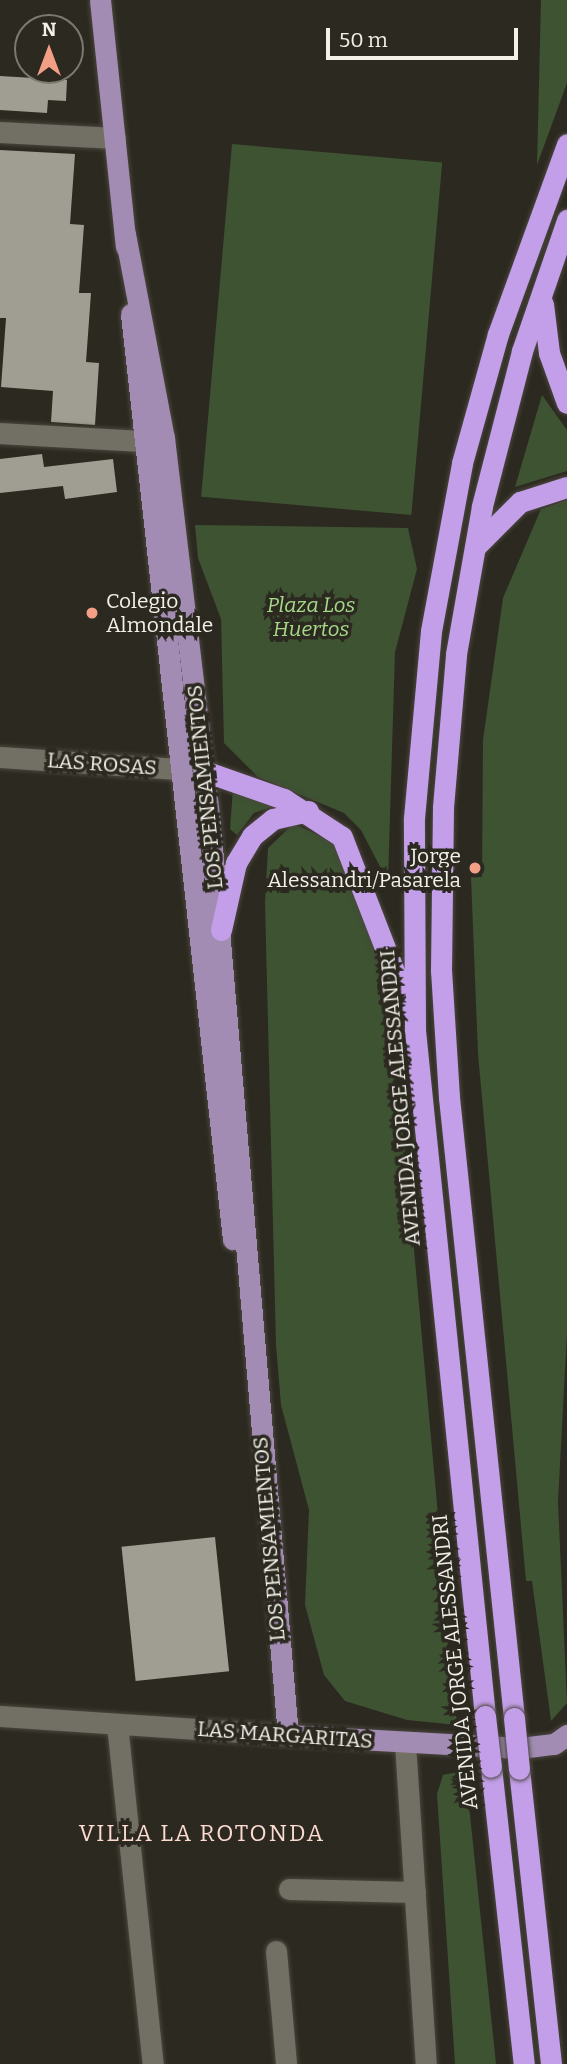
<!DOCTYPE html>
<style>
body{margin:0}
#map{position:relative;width:567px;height:2064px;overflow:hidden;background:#2c2920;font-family:Bitter,serif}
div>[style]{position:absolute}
.green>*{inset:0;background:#3d5332;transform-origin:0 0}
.building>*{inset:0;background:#a09d92;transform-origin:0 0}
.roads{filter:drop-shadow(0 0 2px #4a473f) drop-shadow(0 0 2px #4a473f)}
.minor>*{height:21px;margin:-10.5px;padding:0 10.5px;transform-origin:10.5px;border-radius:10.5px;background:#726f64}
.major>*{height:21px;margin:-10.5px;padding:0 10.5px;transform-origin:10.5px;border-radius:10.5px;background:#a38cb4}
.highway>*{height:21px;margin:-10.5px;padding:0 10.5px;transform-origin:10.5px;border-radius:10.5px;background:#c49fe9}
.bridges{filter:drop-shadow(0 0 2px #4a473f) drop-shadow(0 0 2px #4a473f)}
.highway-bridge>*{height:21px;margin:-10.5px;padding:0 10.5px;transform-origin:10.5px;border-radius:10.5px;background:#c49fe9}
.dots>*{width:19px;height:19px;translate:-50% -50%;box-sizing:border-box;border:4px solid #2c2920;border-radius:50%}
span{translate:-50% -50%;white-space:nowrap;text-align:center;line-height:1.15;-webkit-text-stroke:7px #2c2920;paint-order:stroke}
.poi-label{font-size:21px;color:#f1f0e9}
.left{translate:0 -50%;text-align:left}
.right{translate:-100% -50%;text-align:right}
.park-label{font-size:21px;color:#a4da88;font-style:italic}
.street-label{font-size:21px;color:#f1f0e9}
.neighbourhood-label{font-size:23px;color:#fddbd1;letter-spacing:2px}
.north{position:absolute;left:14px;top:14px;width:70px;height:70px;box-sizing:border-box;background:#2c2920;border:2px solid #7b7970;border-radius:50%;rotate:0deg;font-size:19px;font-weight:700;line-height:28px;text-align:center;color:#f1f0e9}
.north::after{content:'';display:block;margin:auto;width:24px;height:32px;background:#f39f85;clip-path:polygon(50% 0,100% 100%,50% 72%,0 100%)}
.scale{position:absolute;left:326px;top:28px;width:192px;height:32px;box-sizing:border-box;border:4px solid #f1f0e9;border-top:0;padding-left:9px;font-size:21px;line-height:24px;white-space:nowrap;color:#f1f0e9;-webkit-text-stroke:5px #2c2920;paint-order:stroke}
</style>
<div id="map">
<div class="green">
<i style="clip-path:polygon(541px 0,567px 0,567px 83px,537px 165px)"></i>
<i style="left:232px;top:144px;width:211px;height:354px;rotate:5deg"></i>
<i style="clip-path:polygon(542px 395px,567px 430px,567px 471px,515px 487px)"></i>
<i style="clip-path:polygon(567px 500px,567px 1333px,558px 1502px,567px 1703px,551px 1721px,532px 1581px,526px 1581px,478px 1054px,471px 877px,482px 877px,483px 740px,503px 598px,541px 509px)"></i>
<i style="clip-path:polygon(195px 525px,408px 528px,417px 569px,395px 652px,388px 882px,361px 830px,344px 813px,258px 777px,224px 743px,221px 619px,198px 558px)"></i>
<i style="clip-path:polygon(233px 789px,281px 804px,254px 813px,237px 835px,230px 829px)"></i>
<i style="clip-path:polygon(293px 824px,333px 841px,366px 915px,379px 965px,405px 1150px,457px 1725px,407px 1720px,345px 1701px,324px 1675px,305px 1605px,309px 1510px,281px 1405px,276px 1345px,265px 903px,268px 848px)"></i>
<i style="clip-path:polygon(463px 1771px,470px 1815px,496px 2064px,455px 2064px,437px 1794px,443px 1775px)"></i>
</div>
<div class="building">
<i style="clip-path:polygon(0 76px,67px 80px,66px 101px,48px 100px,47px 113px,0 110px)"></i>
<i style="clip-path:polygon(0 150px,75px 154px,70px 224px,84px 225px,79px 293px,91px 293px,86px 362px,99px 363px,95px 425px,51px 422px,53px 391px,1px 387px,6px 318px,0 318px)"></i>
<i style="clip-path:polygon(42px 454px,44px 467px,113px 459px,117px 492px,65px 499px,63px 486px,0 493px,0 459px)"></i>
<i style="left:215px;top:1537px;width:135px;height:94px;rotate:84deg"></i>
</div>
<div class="roads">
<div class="minor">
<i style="left:0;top:132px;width:115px;rotate:3deg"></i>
<i style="left:0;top:433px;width:145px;rotate:3.2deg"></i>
<i style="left:0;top:757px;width:204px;rotate:3.9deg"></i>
<i style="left:0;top:1716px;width:289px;rotate:3.8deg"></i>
<i style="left:117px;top:1724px;width:342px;rotate:84deg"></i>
<i style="left:405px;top:1743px;width:322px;rotate:86.3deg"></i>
<i style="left:289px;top:1889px;width:126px;rotate:1.4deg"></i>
<i style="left:276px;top:1951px;width:113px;rotate:84.9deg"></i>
</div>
<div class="major">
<i style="left:100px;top:0;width:248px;rotate:84deg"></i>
<i style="left:125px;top:234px;width:208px;rotate:79.2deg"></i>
<i style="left:164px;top:438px;width:389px;rotate:83.2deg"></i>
<i style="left:210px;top:824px;width:914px;rotate:85.11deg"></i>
<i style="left:288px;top:1735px;width:232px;rotate:3.2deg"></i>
<i style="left:520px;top:1748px;width:34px;rotate:-7deg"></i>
<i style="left:554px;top:1744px;width:16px;rotate:-35deg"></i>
<i style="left:131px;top:314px;width:931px;rotate:83.71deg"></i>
</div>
<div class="highway">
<i style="left:543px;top:304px;width:49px;rotate:83deg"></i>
<i style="left:549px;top:353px;width:53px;rotate:70.2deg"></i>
<i style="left:477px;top:545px;width:61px;rotate:-45deg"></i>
<i style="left:520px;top:502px;width:49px;rotate:-17.7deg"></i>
<i style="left:204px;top:771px;width:85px;rotate:19.3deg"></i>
<i style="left:284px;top:799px;width:69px;rotate:33.2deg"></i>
<i style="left:342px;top:837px;width:180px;rotate:68.8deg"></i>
<i style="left:221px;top:930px;width:69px;rotate:-77.4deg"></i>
<i style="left:236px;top:863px;width:31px;rotate:-59deg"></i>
<i style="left:252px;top:836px;width:27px;rotate:-39deg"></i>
<i style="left:273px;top:819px;width:36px;rotate:-13deg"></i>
<i style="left:485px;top:1716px;width:690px;rotate:-95.83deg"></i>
<i style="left:415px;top:1030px;width:212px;rotate:-90.3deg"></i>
<i style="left:414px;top:818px;width:188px;rotate:-84.8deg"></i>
<i style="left:431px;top:631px;width:171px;rotate:-79.5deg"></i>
<i style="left:462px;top:463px;width:134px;rotate:-74.4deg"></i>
<i style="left:498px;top:334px;width:202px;rotate:-70deg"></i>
<i style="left:514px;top:1718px;width:624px;rotate:-95.98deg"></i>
<i style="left:449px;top:1097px;width:126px;rotate:-93.6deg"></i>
<i style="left:441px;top:971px;width:164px;rotate:-89.3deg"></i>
<i style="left:443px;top:807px;width:154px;rotate:-85.1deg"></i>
<i style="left:456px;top:654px;width:150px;rotate:-80deg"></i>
<i style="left:482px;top:506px;width:160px;rotate:-75.5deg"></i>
<i style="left:522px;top:351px;width:139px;rotate:-71deg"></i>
<i style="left:491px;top:1767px;width:299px;rotate:83.7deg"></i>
<i style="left:519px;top:1769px;width:297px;rotate:83.8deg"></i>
</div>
</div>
<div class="bridges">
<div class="highway-bridge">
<i style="left:485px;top:1716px;width:51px;rotate:83.3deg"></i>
<i style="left:514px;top:1718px;width:51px;rotate:84.4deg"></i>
</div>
</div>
<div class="dots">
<i style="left:92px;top:613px;background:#f39f85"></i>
<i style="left:475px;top:868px;background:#f39f85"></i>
</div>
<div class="poi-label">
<span class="left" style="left:106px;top:613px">Colegio<br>Almondale</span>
<span class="right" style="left:461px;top:868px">Jorge<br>Alessandri/Pasarela</span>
</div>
<div class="park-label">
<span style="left:311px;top:617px">Plaza Los<br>Huertos</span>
</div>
<div class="street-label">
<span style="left:102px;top:764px;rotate:4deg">LAS ROSAS</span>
<span style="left:205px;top:787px;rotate:-96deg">LOS PENSAMIENTOS</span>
<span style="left:400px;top:1098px;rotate:-95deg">AVENIDA JORGE ALESSANDRI</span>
<span style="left:269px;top:1539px;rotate:-95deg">LOS PENSAMIENTOS</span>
<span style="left:455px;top:1662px;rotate:-96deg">AVENIDA JORGE ALESSANDRI</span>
<span style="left:285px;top:1735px;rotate:4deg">LAS MARGARITAS</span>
</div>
<div class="neighbourhood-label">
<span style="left:202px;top:1833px">VILLA LA ROTONDA</span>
</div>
<div class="north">N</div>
<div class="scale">50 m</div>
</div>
